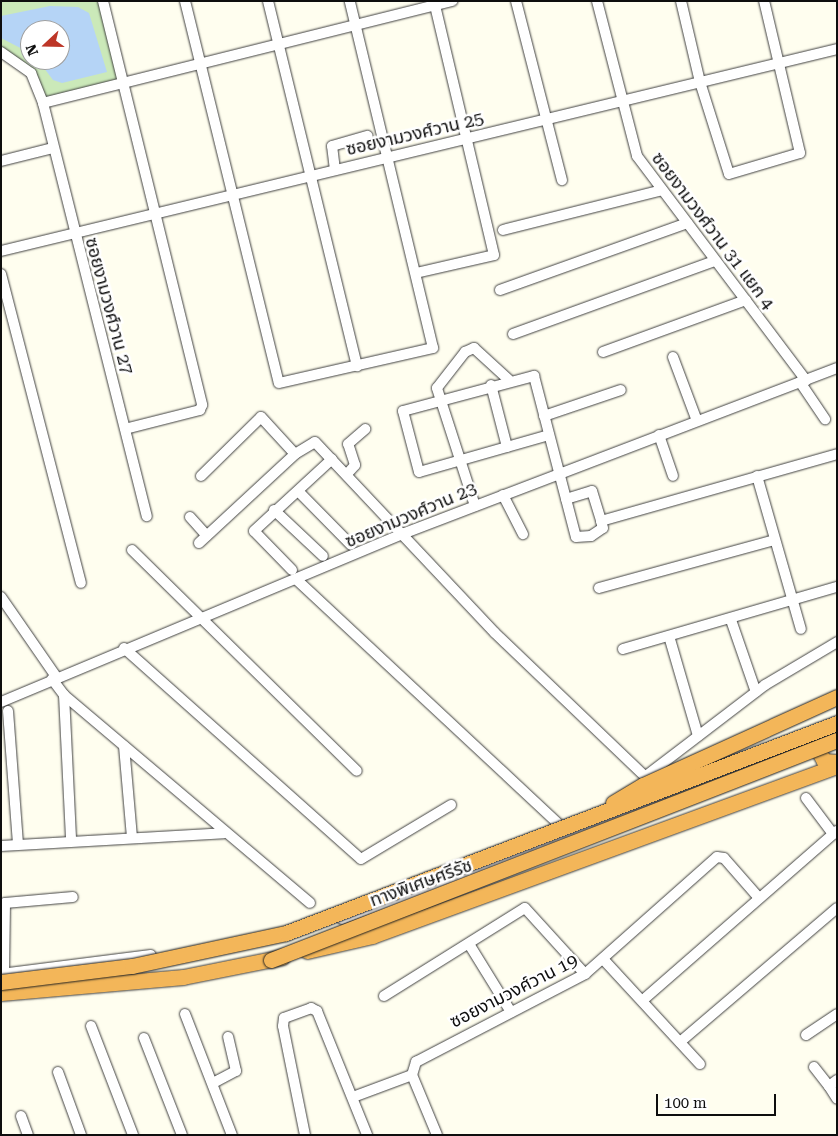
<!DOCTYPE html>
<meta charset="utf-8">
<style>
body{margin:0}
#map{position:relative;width:838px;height:1136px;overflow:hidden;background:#fffeef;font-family:"Roboto Serif","Noto Sans Thai",serif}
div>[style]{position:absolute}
.green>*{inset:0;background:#cbe9b9}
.water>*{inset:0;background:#b5d4f6}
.roads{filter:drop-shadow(0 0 1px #414141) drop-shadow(0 0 1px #414141)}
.minor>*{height:10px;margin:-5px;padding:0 5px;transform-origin:5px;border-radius:5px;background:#fff}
.highway>*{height:15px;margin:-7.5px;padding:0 7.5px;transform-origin:7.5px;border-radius:7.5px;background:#f3b659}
.bridges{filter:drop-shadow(0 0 1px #1f1f1f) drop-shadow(0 0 1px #1f1f1f)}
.highway-bridge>*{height:15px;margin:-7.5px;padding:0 7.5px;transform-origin:7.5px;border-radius:7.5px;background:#f3b659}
span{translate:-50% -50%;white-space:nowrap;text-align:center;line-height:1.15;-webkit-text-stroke:5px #fff;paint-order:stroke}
.street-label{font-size:18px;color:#0e0e0e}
.frame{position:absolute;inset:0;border:2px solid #0e0e0e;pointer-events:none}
.north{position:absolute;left:20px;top:20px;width:50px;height:50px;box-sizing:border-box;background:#fff;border:1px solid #9f9f9f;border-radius:50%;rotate:249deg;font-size:14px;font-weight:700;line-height:20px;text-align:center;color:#0e0e0e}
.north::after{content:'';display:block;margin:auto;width:18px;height:22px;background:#bd3627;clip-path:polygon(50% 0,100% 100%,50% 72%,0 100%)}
.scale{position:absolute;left:656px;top:1094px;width:120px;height:22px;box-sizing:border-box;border:2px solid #0e0e0e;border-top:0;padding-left:6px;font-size:15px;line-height:18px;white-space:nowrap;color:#0e0e0e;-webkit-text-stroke:4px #fff;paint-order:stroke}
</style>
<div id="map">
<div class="green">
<i style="clip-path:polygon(evenodd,1px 1px,101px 1px,121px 85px,45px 104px,34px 69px,1px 48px,1px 1px,30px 30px,60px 30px,60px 60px,30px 60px,30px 30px)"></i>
</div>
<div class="water">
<i style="clip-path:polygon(50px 6px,78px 7px,89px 13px,107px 72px,62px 83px,53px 80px,38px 60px,60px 60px,60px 30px,30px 30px,30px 53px,1px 38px,1px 16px)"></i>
</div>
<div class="roads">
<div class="minor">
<i style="left:103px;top:1px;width:416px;rotate:76.2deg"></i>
<i style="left:202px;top:405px;width:5px;rotate:112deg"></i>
<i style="left:200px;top:410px;width:77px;rotate:165.8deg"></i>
<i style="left:185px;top:1px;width:393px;rotate:76.2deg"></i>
<i style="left:279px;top:383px;width:158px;rotate:-12.8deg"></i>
<i style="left:433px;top:348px;width:357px;rotate:-103.5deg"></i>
<i style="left:268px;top:1px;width:376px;rotate:76.3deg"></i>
<i style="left:516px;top:1px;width:185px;rotate:75.6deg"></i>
<i style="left:597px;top:1px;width:160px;rotate:75.5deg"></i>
<i style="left:637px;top:156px;width:281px;rotate:53deg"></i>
<i style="left:681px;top:1px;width:83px;rotate:76.8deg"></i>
<i style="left:700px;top:82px;width:96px;rotate:72.5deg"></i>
<i style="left:729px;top:174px;width:74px;rotate:-16.5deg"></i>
<i style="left:800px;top:153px;width:156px;rotate:-103.3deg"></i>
<i style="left:1px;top:52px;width:37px;rotate:35deg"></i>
<i style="left:31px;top:73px;width:32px;rotate:68deg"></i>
<i style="left:43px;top:103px;width:426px;rotate:75.9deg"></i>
<i style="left:43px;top:103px;width:422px;rotate:-14deg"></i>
<i style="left:1px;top:161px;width:54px;rotate:-14deg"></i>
<i style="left:335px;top:170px;width:24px;rotate:-97deg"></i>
<i style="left:332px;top:146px;width:37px;rotate:-16deg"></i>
<i style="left:503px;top:230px;width:164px;rotate:-14.1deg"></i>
<i style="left:1px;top:251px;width:860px;rotate:-13.58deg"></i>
<i style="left:416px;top:273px;width:80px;rotate:-13deg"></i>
<i style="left:494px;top:255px;width:261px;rotate:-103.3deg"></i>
<i style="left:1px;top:274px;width:319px;rotate:75.5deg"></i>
<i style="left:500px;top:290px;width:199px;rotate:-19.7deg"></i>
<i style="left:513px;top:334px;width:215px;rotate:-19.9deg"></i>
<i style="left:603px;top:352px;width:152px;rotate:-20deg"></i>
<i style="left:673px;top:357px;width:68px;rotate:69.4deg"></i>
<i style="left:800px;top:382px;width:45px;rotate:56deg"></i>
<i style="left:491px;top:385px;width:64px;rotate:75.5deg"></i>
<i style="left:544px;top:416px;width:81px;rotate:-18.7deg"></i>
<i style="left:549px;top:435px;width:135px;rotate:164.1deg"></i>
<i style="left:419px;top:472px;width:63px;rotate:-104.7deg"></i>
<i style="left:403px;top:411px;width:136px;rotate:-15deg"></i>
<i style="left:534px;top:376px;width:166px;rotate:75.4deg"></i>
<i style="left:576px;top:537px;width:15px;rotate:-4deg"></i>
<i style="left:591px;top:536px;width:14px;rotate:-34deg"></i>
<i style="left:603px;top:528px;width:7px;rotate:-106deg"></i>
<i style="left:601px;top:521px;width:245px;rotate:-15.8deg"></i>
<i style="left:659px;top:435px;width:43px;rotate:71.1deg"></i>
<i style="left:347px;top:474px;width:12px;rotate:-48deg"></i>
<i style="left:355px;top:465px;width:22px;rotate:-108deg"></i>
<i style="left:348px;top:444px;width:23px;rotate:-41deg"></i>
<i style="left:201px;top:476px;width:84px;rotate:-44.5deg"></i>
<i style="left:261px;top:417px;width:50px;rotate:47.4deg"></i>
<i style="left:757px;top:476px;width:159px;rotate:74deg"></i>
<i style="left:299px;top:492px;width:74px;rotate:45.5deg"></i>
<i style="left:503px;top:495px;width:44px;rotate:62.9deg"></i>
<i style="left:566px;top:499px;width:27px;rotate:-17deg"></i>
<i style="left:592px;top:491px;width:31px;rotate:73deg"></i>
<i style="left:475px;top:506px;width:124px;rotate:-107.9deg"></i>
<i style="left:437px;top:388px;width:46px;rotate:-52.1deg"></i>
<i style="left:465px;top:352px;width:10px;rotate:-24deg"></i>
<i style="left:474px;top:348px;width:47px;rotate:42.4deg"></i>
<i style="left:274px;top:510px;width:67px;rotate:43.2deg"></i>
<i style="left:190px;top:517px;width:25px;rotate:48deg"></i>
<i style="left:199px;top:543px;width:131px;rotate:-42.8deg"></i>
<i style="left:295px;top:454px;width:23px;rotate:-31deg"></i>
<i style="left:315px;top:442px;width:262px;rotate:46.7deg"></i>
<i style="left:495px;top:633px;width:220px;rotate:43.7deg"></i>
<i style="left:132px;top:550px;width:315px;rotate:44.5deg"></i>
<i style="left:292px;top:570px;width:54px;rotate:-134.3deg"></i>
<i style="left:254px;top:531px;width:106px;rotate:-42.7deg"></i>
<i style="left:297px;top:580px;width:367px;rotate:43deg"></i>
<i style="left:599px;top:588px;width:182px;rotate:-15.3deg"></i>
<i style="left:1px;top:597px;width:98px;rotate:55.3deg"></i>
<i style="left:731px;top:620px;width:76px;rotate:70.9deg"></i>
<i style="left:669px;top:636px;width:104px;rotate:73.8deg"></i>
<i style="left:124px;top:648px;width:317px;rotate:41.7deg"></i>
<i style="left:361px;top:859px;width:105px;rotate:-31deg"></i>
<i style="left:623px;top:649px;width:223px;rotate:-16.2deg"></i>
<i style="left:52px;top:679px;width:20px;rotate:53deg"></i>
<i style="left:64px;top:695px;width:322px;rotate:40.2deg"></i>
<i style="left:64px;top:695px;width:144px;rotate:87.2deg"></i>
<i style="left:1px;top:702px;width:438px;rotate:-22.7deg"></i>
<i style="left:405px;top:533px;width:462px;rotate:-20.9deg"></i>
<i style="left:8px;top:711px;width:133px;rotate:85.7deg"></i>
<i style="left:124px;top:746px;width:91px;rotate:85deg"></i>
<i style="left:646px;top:776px;width:150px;rotate:-37.4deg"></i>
<i style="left:765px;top:685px;width:84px;rotate:-30.8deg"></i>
<i style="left:806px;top:798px;width:45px;rotate:53.1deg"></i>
<i style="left:1px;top:846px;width:223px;rotate:-3.3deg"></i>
<i style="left:342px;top:919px;width:340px;rotate:-20.3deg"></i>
<i style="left:469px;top:944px;width:80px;rotate:58.3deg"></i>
<i style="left:603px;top:959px;width:143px;rotate:47.3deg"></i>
<i style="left:1px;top:974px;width:151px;rotate:-7.2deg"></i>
<i style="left:4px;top:974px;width:71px;rotate:-89.2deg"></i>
<i style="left:5px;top:903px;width:68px;rotate:-5deg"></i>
<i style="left:384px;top:996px;width:166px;rotate:-32deg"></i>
<i style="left:525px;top:908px;width:89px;rotate:47.7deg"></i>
<i style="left:643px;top:1000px;width:257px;rotate:-41.1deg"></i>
<i style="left:185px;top:1014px;width:130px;rotate:68.8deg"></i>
<i style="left:91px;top:1026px;width:117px;rotate:68.9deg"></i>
<i style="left:806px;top:1035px;width:37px;rotate:-34deg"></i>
<i style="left:144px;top:1038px;width:104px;rotate:68.6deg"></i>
<i style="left:680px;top:1042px;width:206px;rotate:-40.5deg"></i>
<i style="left:814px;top:1067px;width:24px;rotate:52deg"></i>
<i style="left:58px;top:1072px;width:67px;rotate:69.9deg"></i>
<i style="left:837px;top:1080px;width:10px;rotate:143deg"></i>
<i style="left:829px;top:1086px;width:15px;rotate:58deg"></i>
<i style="left:213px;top:1083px;width:26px;rotate:-28deg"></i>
<i style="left:236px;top:1071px;width:35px;rotate:-103deg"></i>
<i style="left:353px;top:1097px;width:63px;rotate:-20.4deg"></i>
<i style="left:21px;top:1116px;width:20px;rotate:70deg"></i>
<i style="left:305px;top:1135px;width:111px;rotate:-101.4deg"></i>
<i style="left:283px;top:1026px;width:8px;rotate:-83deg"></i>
<i style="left:284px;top:1018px;width:29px;rotate:-20deg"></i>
<i style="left:311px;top:1008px;width:7px;rotate:27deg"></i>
<i style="left:317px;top:1011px;width:134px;rotate:68deg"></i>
<i style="left:437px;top:1135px;width:65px;rotate:-112.6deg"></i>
<i style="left:412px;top:1075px;width:14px;rotate:-73deg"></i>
<i style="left:416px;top:1062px;width:191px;rotate:-27.5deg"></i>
<i style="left:585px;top:974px;width:176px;rotate:-41.6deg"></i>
<i style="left:717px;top:857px;width:7px;rotate:8deg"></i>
<i style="left:724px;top:858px;width:53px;rotate:48.8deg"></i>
</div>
<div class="highway">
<i style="left:816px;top:746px;width:17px;rotate:62deg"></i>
<i style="left:824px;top:761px;width:13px;rotate:4deg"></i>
<i style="left:307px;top:951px;width:67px;rotate:-13deg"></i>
<i style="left:372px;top:936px;width:495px;rotate:-20.1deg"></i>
<i style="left:1px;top:993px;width:183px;rotate:-5deg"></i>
<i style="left:183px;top:977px;width:101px;rotate:-11.4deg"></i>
</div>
</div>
<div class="bridges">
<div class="highway-bridge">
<i style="left:613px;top:803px;width:35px;rotate:-31deg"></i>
<i style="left:643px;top:785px;width:213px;rotate:-24.4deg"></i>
<i style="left:271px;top:960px;width:607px;rotate:-21.24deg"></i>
<i style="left:1px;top:982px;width:132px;rotate:-7deg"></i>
<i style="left:132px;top:966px;width:157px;rotate:-12.1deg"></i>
<i style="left:286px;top:933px;width:590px;rotate:-20.86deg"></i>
</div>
</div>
<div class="street-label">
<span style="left:415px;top:134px;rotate:-13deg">ซอยงามวงศ์วาน 25</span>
<span style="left:713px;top:231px;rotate:53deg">ซอยงามวงศ์วาน 31 แยก 4</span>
<span style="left:109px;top:306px;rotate:75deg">ซอยงามวงศ์วาน 27</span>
<span style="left:411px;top:515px;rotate:-23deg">ซอยงามวงศ์วาน 23</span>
<span style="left:421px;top:883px;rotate:-20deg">ทางพิเศษศรีรัช</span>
<span style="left:514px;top:991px;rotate:-27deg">ซอยงามวงศ์วาน 19</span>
</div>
<div class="frame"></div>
<div class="north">N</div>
<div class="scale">100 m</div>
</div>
